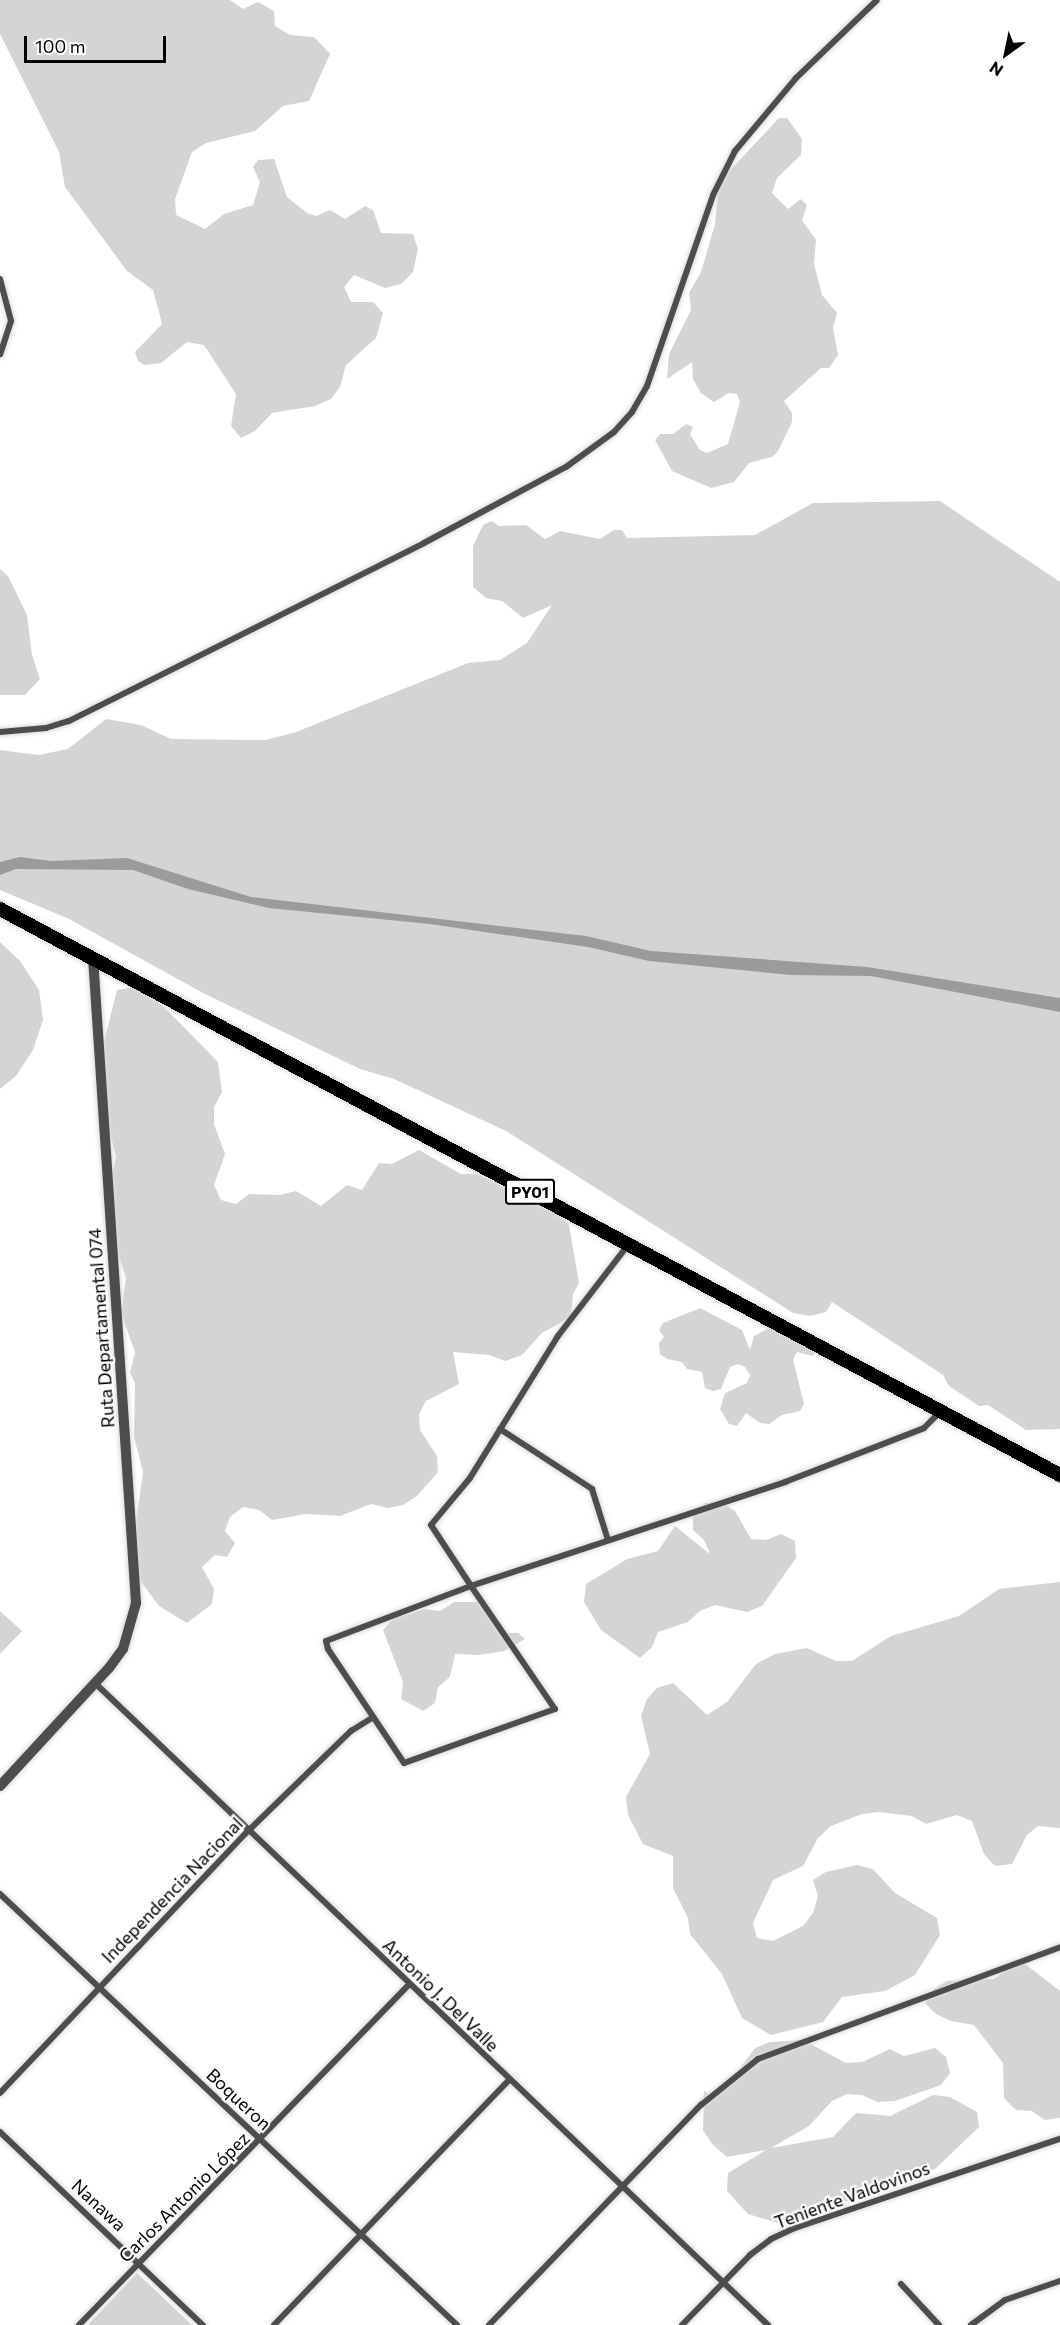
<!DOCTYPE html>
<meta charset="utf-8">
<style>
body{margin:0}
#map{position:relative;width:1060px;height:2325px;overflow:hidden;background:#fff;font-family:Commissioner,sans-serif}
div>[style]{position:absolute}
.green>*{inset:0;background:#d4d4d4}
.water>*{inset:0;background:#9b9b9b}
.roads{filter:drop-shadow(0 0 2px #dbdbdb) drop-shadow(0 0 2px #dbdbdb)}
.minor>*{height:6px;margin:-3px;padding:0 3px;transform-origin:3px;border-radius:3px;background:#4d4d4d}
.tertiary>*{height:10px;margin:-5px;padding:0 5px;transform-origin:5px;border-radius:5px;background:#4d4d4d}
.trunk>*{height:14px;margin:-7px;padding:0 7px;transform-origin:7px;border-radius:7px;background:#000}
span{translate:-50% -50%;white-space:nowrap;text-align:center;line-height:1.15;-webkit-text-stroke:4.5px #fff;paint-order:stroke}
.shield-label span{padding:2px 4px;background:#fff;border:2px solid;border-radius:4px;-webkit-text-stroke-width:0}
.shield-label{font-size:16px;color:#000;font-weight:700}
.street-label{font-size:18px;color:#000}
.north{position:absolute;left:976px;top:24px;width:60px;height:60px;-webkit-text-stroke:4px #fff;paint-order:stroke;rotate:213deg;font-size:16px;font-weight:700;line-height:24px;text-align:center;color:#000}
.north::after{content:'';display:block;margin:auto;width:21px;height:27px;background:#000;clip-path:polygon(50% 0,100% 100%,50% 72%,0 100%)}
.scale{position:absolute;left:24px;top:36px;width:142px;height:27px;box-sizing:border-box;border:3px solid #000;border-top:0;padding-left:8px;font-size:18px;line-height:21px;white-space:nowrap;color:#000;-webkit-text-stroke:4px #fff;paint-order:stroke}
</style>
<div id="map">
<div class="green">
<i style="clip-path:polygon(0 0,230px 0,243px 9px,258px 2px,274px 11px,275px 26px,290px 35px,314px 37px,330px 54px,309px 101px,283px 106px,255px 131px,206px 143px,192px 152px,175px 199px,176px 215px,205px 229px,224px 214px,253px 205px,260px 182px,253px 167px,258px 160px,274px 159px,287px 197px,307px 213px,316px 216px,330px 210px,345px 219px,365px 206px,373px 210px,381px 233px,413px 234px,418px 249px,413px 272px,401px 284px,385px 288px,354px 275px,344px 287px,351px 302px,373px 302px,383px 313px,376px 338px,346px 365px,340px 387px,331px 399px,315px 406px,272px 413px,255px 431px,241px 438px,231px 426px,236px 394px,204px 345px,187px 342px,161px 363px,144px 365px,138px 361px,135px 352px,162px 324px,153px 290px,127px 271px,65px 187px,59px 152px,0 34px)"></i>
<i style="clip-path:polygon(779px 118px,787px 118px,802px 139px,801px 155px,777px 178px,772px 193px,788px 209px,801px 199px,807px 205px,802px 220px,816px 240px,814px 264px,822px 295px,837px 313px,833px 328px,838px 355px,829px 368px,821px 368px,784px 401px,792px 413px,792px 422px,778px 451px,772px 457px,749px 463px,734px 482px,711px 488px,672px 471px,655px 440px,660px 434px,673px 434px,686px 424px,693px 427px,690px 434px,700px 450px,707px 453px,728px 444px,740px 402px,737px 394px,729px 393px,714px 402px,701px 393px,693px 379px,692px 362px,667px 379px,669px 354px,691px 310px,689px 293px,701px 272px,715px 224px,719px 182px)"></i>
<i style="clip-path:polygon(940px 501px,1060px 582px,1060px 1429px,1026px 1430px,988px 1405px,979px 1406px,949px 1386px,943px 1375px,832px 1302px,826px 1312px,810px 1316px,793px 1313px,506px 1131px,394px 1079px,360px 1069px,203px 993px,69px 919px,0 890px,0 750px,38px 755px,68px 749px,106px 719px,141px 725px,171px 739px,266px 740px,296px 732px,468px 663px,500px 660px,527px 643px,552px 605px,523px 618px,502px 601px,486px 598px,473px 587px,473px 546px,483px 525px,492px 521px,499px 526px,526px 525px,545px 539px,560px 531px,600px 539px,614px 530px,622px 530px,627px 538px,755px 535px,813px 503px)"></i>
<i style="clip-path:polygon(0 569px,8px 576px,27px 615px,32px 655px,40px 679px,25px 695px,0 695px)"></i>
<i style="clip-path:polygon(0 942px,20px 961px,39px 990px,43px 1020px,33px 1050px,16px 1076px,0 1089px)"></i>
<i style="clip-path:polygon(134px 987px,163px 1006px,218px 1062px,222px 1092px,214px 1107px,214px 1124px,225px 1154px,214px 1185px,221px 1200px,236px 1204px,249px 1194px,280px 1195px,296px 1191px,321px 1206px,347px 1185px,362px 1190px,379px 1163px,392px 1164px,419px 1150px,461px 1174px,477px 1174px,509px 1189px,532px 1192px,569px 1225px,579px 1283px,573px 1294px,571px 1317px,542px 1333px,522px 1355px,505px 1361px,489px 1355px,453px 1352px,459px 1384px,426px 1401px,419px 1414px,420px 1430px,437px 1456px,438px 1472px,417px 1496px,403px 1505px,388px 1508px,371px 1504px,340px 1516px,306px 1514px,272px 1520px,259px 1510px,243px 1507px,230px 1517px,225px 1531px,235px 1543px,227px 1557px,215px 1555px,202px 1567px,214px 1589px,212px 1604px,187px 1623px,159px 1606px,130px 1567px,143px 1472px,134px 1437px,135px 1383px,130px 1373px,135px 1352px,121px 1313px,126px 1278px,116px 1248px,112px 1175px,116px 1157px,104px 1108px,101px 1054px,117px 990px)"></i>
<i style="clip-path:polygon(700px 1308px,742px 1330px,750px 1350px,754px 1336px,775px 1325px,817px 1349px,813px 1356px,797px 1352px,793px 1359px,804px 1404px,800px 1411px,782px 1415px,769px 1424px,760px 1423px,746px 1413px,737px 1426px,729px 1424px,720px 1409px,725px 1393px,747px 1383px,750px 1375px,745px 1367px,738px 1364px,730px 1367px,721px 1389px,713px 1391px,705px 1388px,702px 1372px,687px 1369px,682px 1362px,667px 1359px,660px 1354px,659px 1343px,664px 1337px,659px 1330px,663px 1323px)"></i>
<i style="clip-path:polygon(721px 1502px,735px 1511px,751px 1539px,766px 1540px,781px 1534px,795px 1541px,796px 1558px,762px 1606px,747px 1612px,715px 1605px,700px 1611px,688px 1622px,658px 1632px,652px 1647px,640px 1658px,601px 1630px,584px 1602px,586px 1584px,627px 1559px,658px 1551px,675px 1526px,710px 1554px,704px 1540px,693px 1530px,693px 1513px,705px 1503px)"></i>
<i style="clip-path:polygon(1060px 1582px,1060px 1828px,1038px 1826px,1027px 1835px,1012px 1864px,995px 1866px,984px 1854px,972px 1821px,957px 1815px,926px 1824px,912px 1816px,878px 1812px,862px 1814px,831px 1826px,818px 1838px,803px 1866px,773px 1880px,753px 1923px,757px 1938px,773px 1941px,803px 1926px,813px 1913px,818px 1896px,813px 1880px,826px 1872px,857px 1865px,873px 1869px,895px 1893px,937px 1918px,940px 1935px,915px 1975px,885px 1991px,842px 1997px,823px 2022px,771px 2035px,742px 2018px,722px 1974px,690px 1934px,688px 1918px,673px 1888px,673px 1856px,643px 1844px,628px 1815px,626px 1797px,650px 1754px,641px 1716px,647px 1699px,657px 1688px,673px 1683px,707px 1715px,727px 1702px,756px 1664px,775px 1654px,807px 1648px,836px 1661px,852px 1661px,891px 1636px,959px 1616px,999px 1589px)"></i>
<i style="clip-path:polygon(454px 1602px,479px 1602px,503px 1633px,518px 1633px,525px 1639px,504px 1651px,479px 1655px,455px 1654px,450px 1677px,438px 1687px,435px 1703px,423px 1711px,401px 1699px,403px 1682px,383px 1630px,393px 1619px,424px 1609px,440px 1611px)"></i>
<i style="clip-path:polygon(0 1611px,22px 1631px,0 1654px)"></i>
<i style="clip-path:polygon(1020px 1960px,1060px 1991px,1060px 2118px,1045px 2120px,1032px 2111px,1016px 2110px,1004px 2098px,1003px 2063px,974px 2025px,951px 2021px,936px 2014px,925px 2003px,934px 1989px,947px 1981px,994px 1979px)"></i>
<i style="clip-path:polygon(803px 2040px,846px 2063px,862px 2062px,890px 2049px,904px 2056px,935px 2048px,946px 2057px,950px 2073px,941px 2085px,895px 2101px,878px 2102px,862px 2095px,847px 2094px,832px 2101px,809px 2126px,771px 2148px,833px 2137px,856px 2113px,890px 2116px,933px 2095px,950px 2097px,977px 2112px,979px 2127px,934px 2170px,902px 2171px,881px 2193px,819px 2208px,805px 2215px,795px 2228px,748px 2214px,727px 2191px,728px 2173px,766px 2150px,727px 2157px,712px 2144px,703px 2130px,704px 2091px,710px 2094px,735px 2075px,755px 2048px,770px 2042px)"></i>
<i style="clip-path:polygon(137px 2273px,192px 2325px,88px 2325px)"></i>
</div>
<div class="water">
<i style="clip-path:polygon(20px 857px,51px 861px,127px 858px,251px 897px,586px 936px,651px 951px,867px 967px,1060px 998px,1060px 1012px,871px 976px,791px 975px,649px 961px,588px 947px,430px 924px,269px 908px,188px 889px,133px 870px,16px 869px,0 875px,0 862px)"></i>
</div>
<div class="roads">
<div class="minor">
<i style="left:0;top:279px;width:43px;rotate:75.3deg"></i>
<i style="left:11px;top:321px;width:35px;rotate:108deg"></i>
<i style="left:0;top:732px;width:46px;rotate:-5deg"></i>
<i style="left:46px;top:728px;width:24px;rotate:-17deg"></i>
<i style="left:69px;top:721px;width:397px;rotate:-26.6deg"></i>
<i style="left:424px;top:543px;width:161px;rotate:-28.2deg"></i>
<i style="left:566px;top:467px;width:59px;rotate:-36.1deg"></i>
<i style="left:614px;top:432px;width:27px;rotate:-48deg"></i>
<i style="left:632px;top:412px;width:30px;rotate:-60deg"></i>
<i style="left:647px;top:386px;width:202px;rotate:-70.9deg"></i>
<i style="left:713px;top:195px;width:49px;rotate:-63.4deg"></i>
<i style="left:735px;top:151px;width:95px;rotate:-50.1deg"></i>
<i style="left:796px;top:78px;width:112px;rotate:-43.9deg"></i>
<i style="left:628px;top:1245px;width:115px;rotate:127.6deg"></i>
<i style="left:558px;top:1336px;width:167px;rotate:121.8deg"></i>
<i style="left:470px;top:1478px;width:61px;rotate:129.7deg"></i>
<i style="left:431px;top:1525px;width:73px;rotate:56.7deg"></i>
<i style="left:471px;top:1586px;width:149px;rotate:55.7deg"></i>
<i style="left:555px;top:1709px;width:160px;rotate:160.3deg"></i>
<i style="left:404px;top:1763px;width:137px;rotate:-123.7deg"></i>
<i style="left:328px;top:1649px;width:8px;rotate:-104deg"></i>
<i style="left:326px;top:1641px;width:155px;rotate:-20.8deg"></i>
<i style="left:471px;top:1586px;width:331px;rotate:-18.3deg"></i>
<i style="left:785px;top:1482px;width:149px;rotate:-21.2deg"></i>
<i style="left:924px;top:1428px;width:23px;rotate:-45deg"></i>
<i style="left:500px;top:1429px;width:110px;rotate:33.1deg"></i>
<i style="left:592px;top:1489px;width:53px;rotate:72.6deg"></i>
<i style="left:96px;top:1684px;width:929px;rotate:43.65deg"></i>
<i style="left:0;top:1894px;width:628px;rotate:43.32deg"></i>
<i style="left:0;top:2093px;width:361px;rotate:-46.6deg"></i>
<i style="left:248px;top:1831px;width:144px;rotate:-44.2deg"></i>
<i style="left:351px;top:1731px;width:26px;rotate:-32deg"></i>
<i style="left:0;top:2132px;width:280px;rotate:43.6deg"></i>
<i style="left:901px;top:2284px;width:56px;rotate:47.2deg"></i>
<i style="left:79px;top:2325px;width:474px;rotate:-45.9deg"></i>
<i style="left:274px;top:2325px;width:339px;rotate:-46.2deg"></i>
<i style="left:489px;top:2325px;width:306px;rotate:-46.1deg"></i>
<i style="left:701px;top:2105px;width:73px;rotate:-38.9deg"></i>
<i style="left:758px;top:2059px;width:322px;rotate:-20.3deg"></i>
<i style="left:682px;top:2325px;width:98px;rotate:-45.8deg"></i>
<i style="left:750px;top:2255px;width:26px;rotate:-37deg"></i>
<i style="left:771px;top:2239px;width:26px;rotate:-25deg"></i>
<i style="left:795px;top:2228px;width:280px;rotate:-18.6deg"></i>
<i style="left:971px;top:2325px;width:42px;rotate:-36.3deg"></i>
<i style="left:1005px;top:2300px;width:58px;rotate:-19.1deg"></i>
</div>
<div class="tertiary">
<i style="left:0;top:1786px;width:161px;rotate:-47.3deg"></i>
<i style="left:109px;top:1668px;width:24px;rotate:-54deg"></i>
<i style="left:123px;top:1649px;width:48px;rotate:-74.2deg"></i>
<i style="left:136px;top:1603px;width:646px;rotate:-93.81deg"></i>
</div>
<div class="trunk">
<i style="left:0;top:909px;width:1202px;rotate:28.1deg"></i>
</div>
</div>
<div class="shield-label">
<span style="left:530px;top:1192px">PY01</span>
</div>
<div class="street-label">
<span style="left:101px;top:1328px;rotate:-94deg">Ruta Departamental 074</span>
<span style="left:172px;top:1890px;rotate:-46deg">Independencia Nacional</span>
<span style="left:441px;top:1995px;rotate:44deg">Antonio J. Del Valle</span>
<span style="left:239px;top:2099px;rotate:43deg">Boqueron</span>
<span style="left:852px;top:2195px;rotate:-20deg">Teniente Valdovinos</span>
<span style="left:184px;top:2197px;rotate:-45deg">Carlos Antonio López</span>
<span style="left:99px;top:2205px;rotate:43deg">Nanawa</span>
</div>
<div class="north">N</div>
<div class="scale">100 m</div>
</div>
